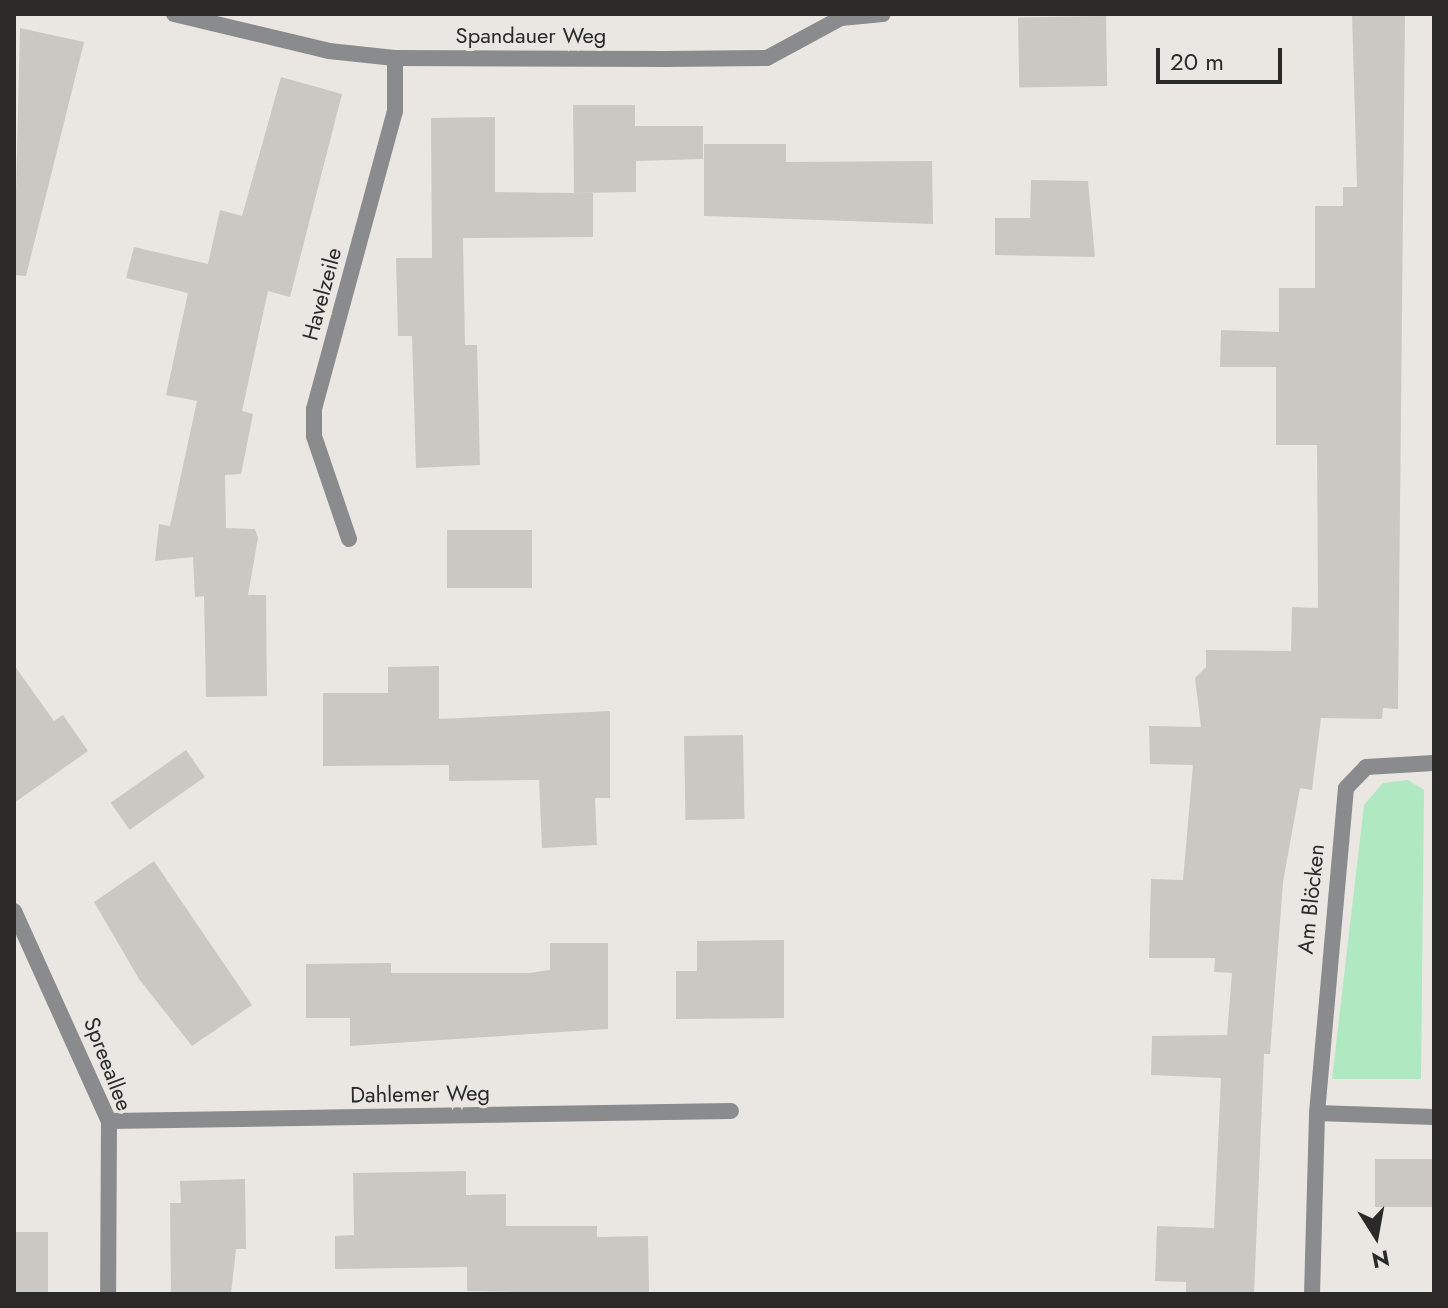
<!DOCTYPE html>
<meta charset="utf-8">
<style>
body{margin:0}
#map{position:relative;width:1448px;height:1308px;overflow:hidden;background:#eae7e2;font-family:Jost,sans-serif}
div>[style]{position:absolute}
.green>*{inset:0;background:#b0e9c1}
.building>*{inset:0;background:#cbc8c4;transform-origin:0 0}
.street>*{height:16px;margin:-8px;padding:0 8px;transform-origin:8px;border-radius:8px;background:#8a8b8d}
span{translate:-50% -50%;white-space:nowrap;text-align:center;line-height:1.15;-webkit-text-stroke:6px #eae7e2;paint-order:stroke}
.street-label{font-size:22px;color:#2b2a28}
.frame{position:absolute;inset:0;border:16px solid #2b2a28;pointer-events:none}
.north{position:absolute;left:1336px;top:1196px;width:80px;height:80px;-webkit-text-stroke:6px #eae7e2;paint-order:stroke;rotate:169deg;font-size:22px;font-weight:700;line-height:32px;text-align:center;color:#2b2a28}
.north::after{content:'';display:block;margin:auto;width:28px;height:36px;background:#2b2a28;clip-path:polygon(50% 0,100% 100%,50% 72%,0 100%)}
.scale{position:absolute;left:1156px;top:48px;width:126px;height:36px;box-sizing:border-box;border:4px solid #2b2a28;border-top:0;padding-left:10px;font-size:24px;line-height:28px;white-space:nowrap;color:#2b2a28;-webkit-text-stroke:6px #eae7e2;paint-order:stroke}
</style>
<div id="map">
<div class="green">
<i style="clip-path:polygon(1408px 780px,1424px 790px,1421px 1079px,1332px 1079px,1364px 805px,1383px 783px)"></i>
</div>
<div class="building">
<i style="clip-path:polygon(1352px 14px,1405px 14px,1398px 709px,1383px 708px,1382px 719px,1321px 718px,1312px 790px,1300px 788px,1283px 882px,1270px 1054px,1264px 1054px,1254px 1294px,1186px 1294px,1186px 1282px,1155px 1281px,1157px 1226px,1214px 1228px,1221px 1078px,1151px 1075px,1152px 1036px,1227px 1035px,1232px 973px,1214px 972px,1215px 958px,1149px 958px,1151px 879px,1183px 880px,1193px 765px,1150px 764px,1149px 726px,1201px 727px,1195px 678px,1206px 667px,1206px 650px,1291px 651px,1292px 607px,1318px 608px,1317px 445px,1276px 445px,1276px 367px,1220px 367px,1221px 330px,1279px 332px,1279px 288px,1315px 288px,1315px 206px,1343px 206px,1343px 187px,1357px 187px)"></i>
<i style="left:1106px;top:16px;width:70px;height:88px;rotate:89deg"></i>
<i style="clip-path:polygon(20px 28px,84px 42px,26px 276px,14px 275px)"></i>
<i style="clip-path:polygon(281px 77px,342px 94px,290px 297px,268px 291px,242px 411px,253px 414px,241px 474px,225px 475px,226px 528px,255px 529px,258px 538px,248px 595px,266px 595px,267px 696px,206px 697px,204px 596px,195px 597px,193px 557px,155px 561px,159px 524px,170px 526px,197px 401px,166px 395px,188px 293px,126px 278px,134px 247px,208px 264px,220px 210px,242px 216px)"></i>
<i style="clip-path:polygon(573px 105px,635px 105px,635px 126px,703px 126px,703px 159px,636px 161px,636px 192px,576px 193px,593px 193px,593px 237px,463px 238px,465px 345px,477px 345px,480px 465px,416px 468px,412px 336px,398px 336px,396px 258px,432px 258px,431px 118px,495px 117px,495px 192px,574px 193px)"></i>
<i style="clip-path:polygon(704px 144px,786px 144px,786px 162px,932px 161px,933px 224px,704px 216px)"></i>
<i style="clip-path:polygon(1031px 180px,1088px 181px,1095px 257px,995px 255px,995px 218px,1030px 218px)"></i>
<i style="left:447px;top:530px;width:85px;height:58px"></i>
<i style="clip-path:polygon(14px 665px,54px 721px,63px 715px,88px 751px,14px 803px)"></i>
<i style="clip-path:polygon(439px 666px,439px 719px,610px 711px,610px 798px,595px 798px,597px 845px,542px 848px,539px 780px,449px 781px,449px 765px,323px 766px,323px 693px,388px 693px,388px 667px)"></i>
<i style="left:743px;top:735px;width:84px;height:59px;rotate:89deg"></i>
<i style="left:186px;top:750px;width:33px;height:92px;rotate:55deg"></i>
<i style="clip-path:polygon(154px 861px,252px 1005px,192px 1046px,139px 979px,94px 902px)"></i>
<i style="clip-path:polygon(784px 940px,784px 1018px,676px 1019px,676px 971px,697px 971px,697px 941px)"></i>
<i style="clip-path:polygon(550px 943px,608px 943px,608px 1029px,350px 1046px,350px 1018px,306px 1018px,306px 964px,391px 963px,391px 973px,529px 973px,550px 970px)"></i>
<i style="left:1434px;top:1159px;width:48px;height:59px;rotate:90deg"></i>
<i style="clip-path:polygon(466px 1171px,466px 1195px,506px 1194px,506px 1226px,597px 1226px,597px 1237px,648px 1236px,649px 1294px,467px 1291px,467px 1267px,335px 1269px,335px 1236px,354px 1235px,353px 1173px)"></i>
<i style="clip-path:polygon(245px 1179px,246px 1249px,236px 1249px,231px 1294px,171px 1294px,170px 1203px,181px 1203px,180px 1181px)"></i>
<i style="left:48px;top:1232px;width:62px;height:34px;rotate:90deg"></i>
</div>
<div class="street">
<i style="left:174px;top:14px;width:159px;rotate:13.4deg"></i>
<i style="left:329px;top:51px;width:66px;rotate:6.1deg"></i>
<i style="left:395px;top:58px;width:270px;rotate:0.2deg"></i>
<i style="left:665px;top:59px;width:102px;rotate:-0.6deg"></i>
<i style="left:767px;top:58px;width:84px;rotate:-28.4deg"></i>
<i style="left:841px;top:18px;width:42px;rotate:-5.4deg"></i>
<i style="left:349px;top:539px;width:109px;rotate:-108.8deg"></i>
<i style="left:314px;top:436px;width:27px;rotate:-90deg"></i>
<i style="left:314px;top:409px;width:309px;rotate:-74.8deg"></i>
<i style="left:395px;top:111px;width:53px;rotate:-90deg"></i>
<i style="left:14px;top:911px;width:230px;rotate:65.7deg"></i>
<i style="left:109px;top:1121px;width:173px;rotate:90.3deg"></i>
<i style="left:1317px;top:1113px;width:326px;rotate:-84.9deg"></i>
<i style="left:1346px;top:788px;width:29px;rotate:-46deg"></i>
<i style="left:1366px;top:767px;width:68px;rotate:-3.4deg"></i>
<i style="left:109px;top:1121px;width:622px;rotate:-0.92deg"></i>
<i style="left:1312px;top:1294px;width:181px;rotate:-88.4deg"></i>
<i style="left:1317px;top:1113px;width:117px;rotate:2deg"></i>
</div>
<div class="street-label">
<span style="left:531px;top:36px">Spandauer Weg</span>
<span style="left:322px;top:294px;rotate:-75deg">Havelzeile</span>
<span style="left:1311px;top:899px;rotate:-84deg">Am Blöcken</span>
<span style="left:108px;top:1064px;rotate:69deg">Spreeallee</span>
<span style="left:420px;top:1094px;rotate:-1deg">Dahlemer Weg</span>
</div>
<div class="frame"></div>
<div class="north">N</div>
<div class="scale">20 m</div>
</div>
